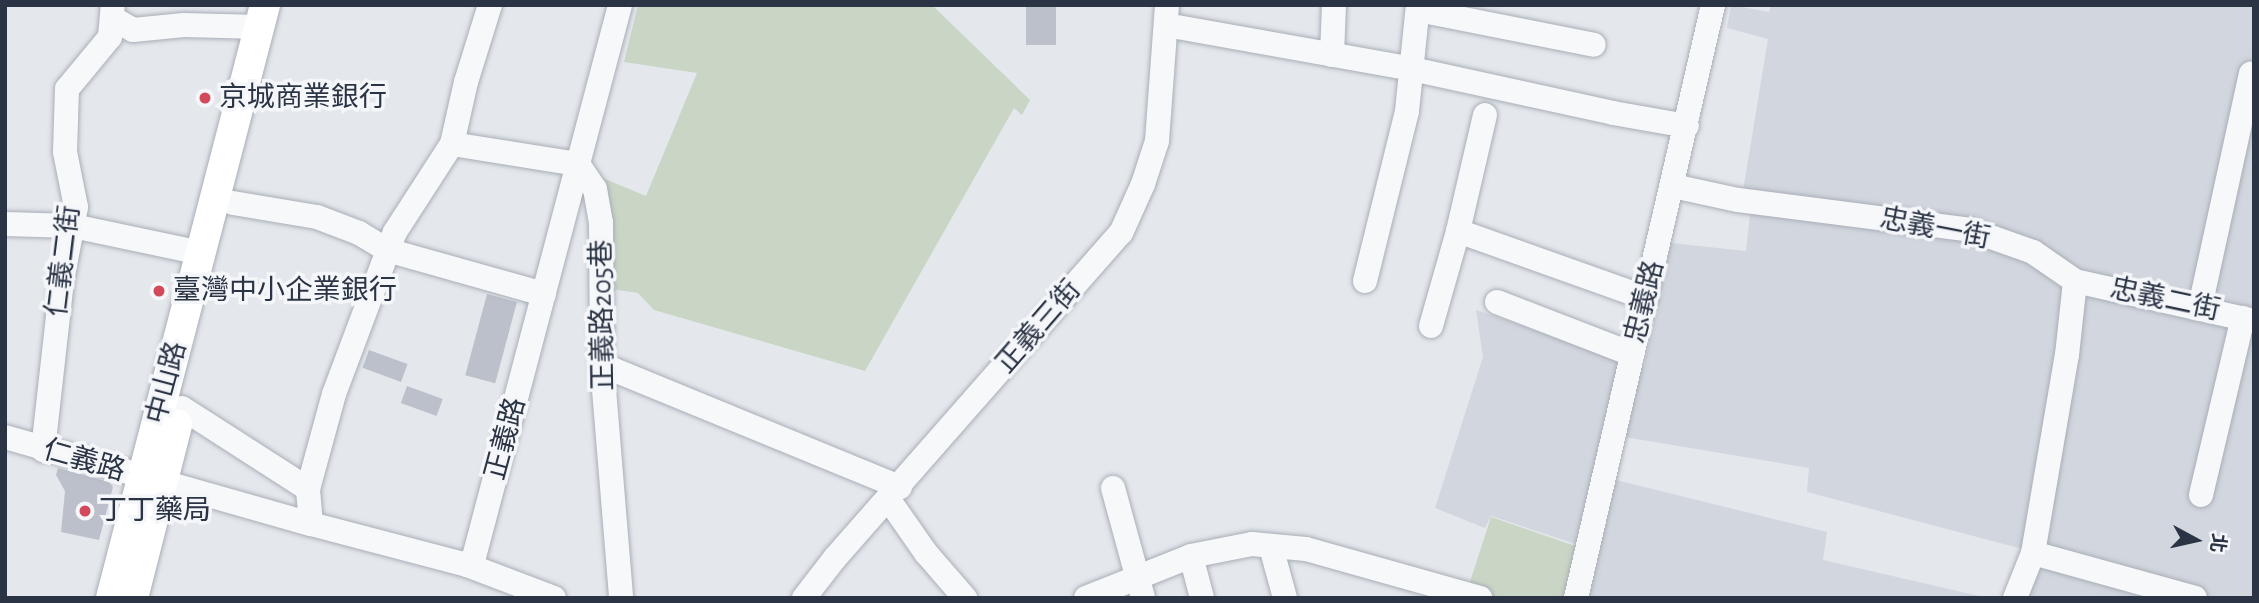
<!DOCTYPE html>
<meta charset="utf-8">
<style>
body{margin:0}
#map{position:relative;width:2259px;height:603px;overflow:hidden;background:#e4e7ec;font-family:"Alegreya Sans","Noto Sans TC",sans-serif}
div>[style]{position:absolute}
.built>*{inset:0;background:#d2d6de}
.green>*{inset:0;background:#c9d6c5}
.building>*{inset:0;background:#bbc0ca;transform-origin:0 0}
.roads{filter:drop-shadow(0 0 2px #a9aeb7) drop-shadow(0 0 2px #a9aeb7)}
.minor>*{height:24px;margin:-12px;padding:0 12px;transform-origin:12px;border-radius:12px;background:#f7f8fa}
.major>*{height:30px;margin:-15px;padding:0 15px;transform-origin:15px;border-radius:15px;background:#fff}
.dots>*{width:19px;height:19px;translate:-50% -50%;box-sizing:border-box;border:4px solid #f4f6f9;border-radius:50%}
span{translate:-50% -50%;white-space:nowrap;text-align:center;line-height:1.15;-webkit-text-stroke:7px #f4f6f9;paint-order:stroke}
.poi-label{font-size:28px;color:#2b3445}
.left{translate:0 -50%;text-align:left}
.street-label{font-size:28px;color:#2b3445}
.frame{position:absolute;inset:0;border:7px solid #2b3445;pointer-events:none}
.north{position:absolute;left:2161px;top:505px;width:70px;height:70px;-webkit-text-stroke:5px #f4f6f9;paint-order:stroke;rotate:98deg;font-size:19px;font-weight:700;line-height:28px;text-align:center;color:#2b3445}
.north::after{content:'';display:block;margin:auto;width:24px;height:32px;background:#2b3445;clip-path:polygon(50% 0,100% 100%,50% 72%,0 100%)}
</style>
<div id="map">
<div class="built">
<i style="clip-path:polygon(1731px 5px,1769px 12px,1771px 5px,2254px 5px,2254px 598px,2029px 598px,2042px 554px,1807px 492px,1809px 468px,1607px 434px,1579px 545px,1491px 516px,1485px 528px,1435px 508px,1483px 357px,1476px 310px,1644px 367px,1671px 243px,1746px 251px,1750px 215px,1744px 185px,1768px 39px,1727px 28px)"></i>
<i style="clip-path:polygon(1616px 480px,1827px 532px,1823px 560px,1988px 598px,1585px 598px)"></i>
</div>
<div class="green">
<i style="clip-path:polygon(638px 5px,932px 5px,1030px 100px,1022px 115px,1014px 108px,865px 371px,654px 310px,638px 293px,612px 289px,612px 242px,605px 179px,646px 196px,697px 73px,624px 62px)"></i>
<i style="clip-path:polygon(1491px 517px,1581px 548px,1566px 598px,1431px 598px,1435px 589px,1465px 597px)"></i>
</div>
<div class="building">
<i style="left:1026px;top:5px;width:30px;height:40px"></i>
<i style="left:487px;top:294px;width:31px;height:84px;rotate:15deg"></i>
<i style="left:369px;top:350px;width:41px;height:19px;rotate:20deg"></i>
<i style="left:407px;top:386px;width:38px;height:18px;rotate:20deg"></i>
<i style="clip-path:polygon(58px 468px,109px 482px,113px 487px,99px 540px,61px 532px,65px 491px,56px 475px)"></i>
</div>
<div class="roads">
<div class="minor">
<i style="left:1418px;top:10px;width:179px;rotate:11.2deg"></i>
<i style="left:114px;top:19px;width:22px;rotate:30deg"></i>
<i style="left:133px;top:30px;width:51px;rotate:-5.6deg"></i>
<i style="left:184px;top:25px;width:76px;rotate:1.5deg"></i>
<i style="left:1166px;top:25px;width:250px;rotate:10.1deg"></i>
<i style="left:1412px;top:69px;width:206px;rotate:12.3deg"></i>
<i style="left:1613px;top:113px;width:75px;rotate:10deg"></i>
<i style="left:1332px;top:55px;width:50px;rotate:-87.7deg"></i>
<i style="left:452px;top:144px;width:128px;rotate:9deg"></i>
<i style="left:578px;top:164px;width:30px;rotate:56deg"></i>
<i style="left:595px;top:189px;width:34px;rotate:80deg"></i>
<i style="left:601px;top:222px;width:143px;rotate:89.6deg"></i>
<i style="left:602px;top:365px;width:234px;rotate:85.3deg"></i>
<i style="left:1673px;top:186px;width:66px;rotate:12.2deg"></i>
<i style="left:1738px;top:200px;width:235px;rotate:7.3deg"></i>
<i style="left:1971px;top:230px;width:66px;rotate:19.5deg"></i>
<i style="left:2033px;top:252px;width:51px;rotate:34.6deg"></i>
<i style="left:2075px;top:281px;width:183px;rotate:12.6deg"></i>
<i style="left:233px;top:203px;width:85px;rotate:9.5deg"></i>
<i style="left:317px;top:217px;width:45px;rotate:20.9deg"></i>
<i style="left:359px;top:233px;width:33px;rotate:31deg"></i>
<i style="left:387px;top:250px;width:163px;rotate:15.7deg"></i>
<i style="left:5px;top:224px;width:68px;rotate:1.7deg"></i>
<i style="left:73px;top:226px;width:131px;rotate:11.9deg"></i>
<i style="left:1458px;top:231px;width:200px;rotate:19.6deg"></i>
<i style="left:1365px;top:281px;width:175px;rotate:-76.1deg"></i>
<i style="left:1407px;top:111px;width:107px;rotate:-84.1deg"></i>
<i style="left:1497px;top:302px;width:145px;rotate:21.1deg"></i>
<i style="left:2200px;top:307px;width:239px;rotate:-77.7deg"></i>
<i style="left:1431px;top:326px;width:99px;rotate:-74.1deg"></i>
<i style="left:1458px;top:231px;width:119px;rotate:-76.9deg"></i>
<i style="left:602px;top:365px;width:322px;rotate:22.3deg"></i>
<i style="left:182px;top:408px;width:150px;rotate:32.7deg"></i>
<i style="left:5px;top:437px;width:318px;rotate:15.9deg"></i>
<i style="left:311px;top:524px;width:161px;rotate:14.7deg"></i>
<i style="left:467px;top:565px;width:11px;rotate:-49deg"></i>
<i style="left:474px;top:557px;width:571px;rotate:-75.18deg"></i>
<i style="left:43px;top:450px;width:170px;rotate:-83.6deg"></i>
<i style="left:62px;top:281px;width:75px;rotate:-79.3deg"></i>
<i style="left:76px;top:207px;width:56px;rotate:-101.3deg"></i>
<i style="left:65px;top:152px;width:63px;rotate:-88.2deg"></i>
<i style="left:67px;top:89px;width:67px;rotate:-50.4deg"></i>
<i style="left:110px;top:37px;width:32px;rotate:-85deg"></i>
<i style="left:1113px;top:488px;width:114px;rotate:74.7deg"></i>
<i style="left:2201px;top:495px;width:182px;rotate:-76.7deg"></i>
<i style="left:889px;top:500px;width:65px;rotate:55.1deg"></i>
<i style="left:926px;top:553px;width:60px;rotate:49.1deg"></i>
<i style="left:311px;top:524px;width:35px;rotate:-95deg"></i>
<i style="left:308px;top:489px;width:98px;rotate:-74.7deg"></i>
<i style="left:334px;top:394px;width:173px;rotate:-69.4deg"></i>
<i style="left:395px;top:232px;width:105px;rotate:-57.1deg"></i>
<i style="left:452px;top:144px;width:64px;rotate:-77.3deg"></i>
<i style="left:466px;top:82px;width:81px;rotate:-72.7deg"></i>
<i style="left:1271px;top:547px;width:53px;rotate:74.6deg"></i>
<i style="left:2033px;top:553px;width:168px;rotate:15.5deg"></i>
<i style="left:1191px;top:556px;width:43px;rotate:75.3deg"></i>
<i style="left:467px;top:565px;width:93px;rotate:20.8deg"></i>
<i style="left:804px;top:598px;width:51px;rotate:-52.2deg"></i>
<i style="left:835px;top:558px;width:433px;rotate:-48.7deg"></i>
<i style="left:1121px;top:233px;width:54px;rotate:-65.8deg"></i>
<i style="left:1143px;top:184px;width:45px;rotate:-72deg"></i>
<i style="left:1157px;top:141px;width:136px;rotate:-85.8deg"></i>
<i style="left:1086px;top:598px;width:113px;rotate:-21.8deg"></i>
<i style="left:1191px;top:556px;width:62px;rotate:-11.1deg"></i>
<i style="left:1252px;top:544px;width:54px;rotate:5.3deg"></i>
<i style="left:1306px;top:549px;width:181px;rotate:15.7deg"></i>
<i style="left:1576px;top:598px;width:609px;rotate:-76.99deg"></i>
<i style="left:2015px;top:598px;width:48px;rotate:-68.2deg"></i>
<i style="left:2033px;top:553px;width:201px;rotate:-80.3deg"></i>
<i style="left:2067px;top:355px;width:74px;rotate:-83.8deg"></i>
</div>
<div class="major">
<i style="left:111px;top:598px;width:613px;rotate:-75.44deg"></i>
<i style="left:133px;top:598px;width:179px;rotate:-75.7deg"></i>
</div>
</div>
<div class="dots">
<i style="left:205px;top:98px;background:#d1495b"></i>
<i style="left:159px;top:291px;background:#d1495b"></i>
<i style="left:85px;top:511px;background:#d1495b"></i>
</div>
<div class="poi-label">
<span class="left" style="left:219px;top:98px">京城商業銀行</span>
<span class="left" style="left:173px;top:291px">臺灣中小企業銀行</span>
<span class="left" style="left:99px;top:511px">丁丁藥局</span>
</div>
<div class="street-label">
<span style="left:1935px;top:229px;rotate:11deg">忠義一街</span>
<span style="left:64px;top:261px;rotate:-83deg">仁義二街</span>
<span style="left:2165px;top:300px;rotate:12deg">忠義二街</span>
<span style="left:1645px;top:302px;rotate:-76deg">忠義路</span>
<span style="left:603px;top:315px;rotate:-91deg">正義路205巷</span>
<span style="left:1039px;top:327px;rotate:-49deg">正義三街</span>
<span style="left:167px;top:383px;rotate:-75deg">中山路</span>
<span style="left:506px;top:439px;rotate:-75deg">正義路</span>
<span style="left:84px;top:461px;rotate:16deg">仁義路</span>
</div>
<div class="frame"></div>
<div class="north">北</div>
</div>
